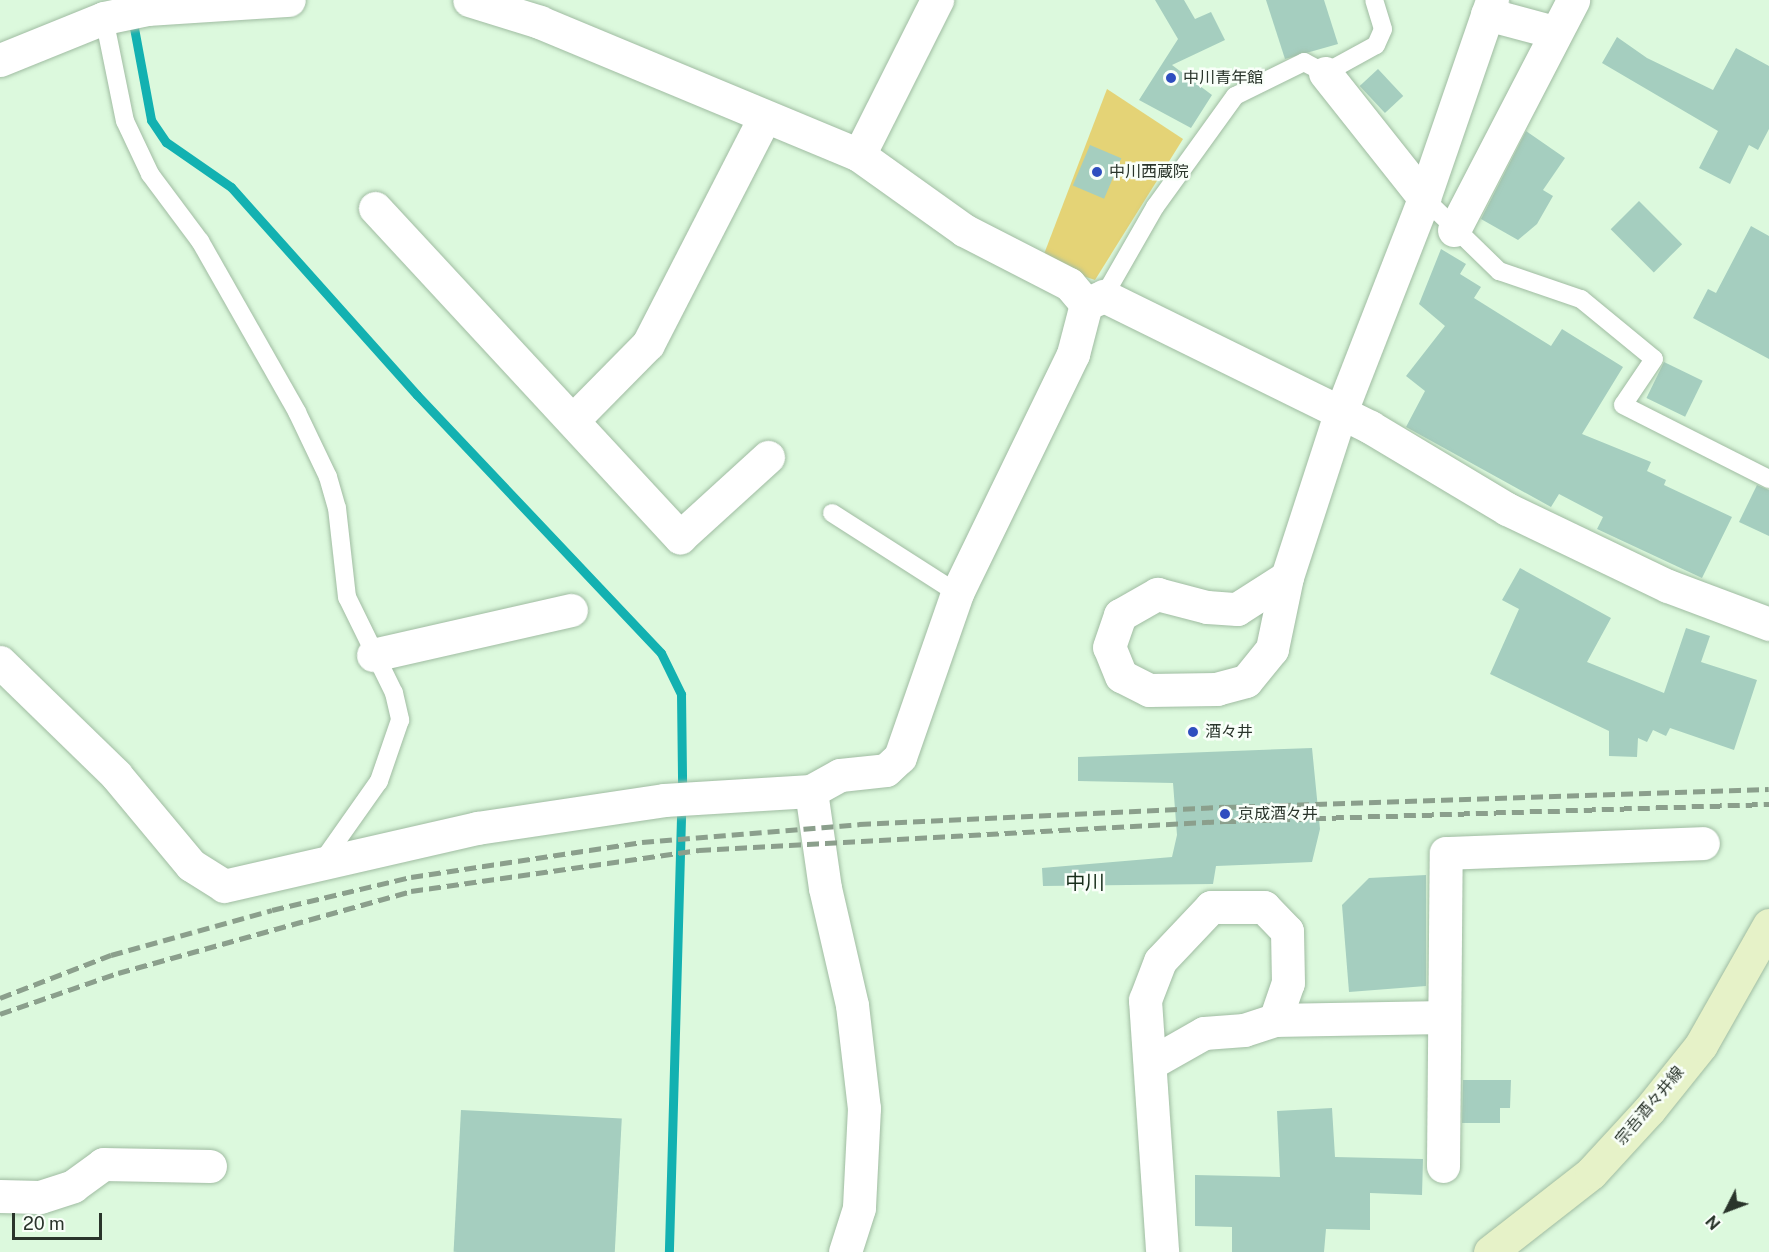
<!DOCTYPE html>
<meta charset="utf-8">
<style>
body{margin:0}
#map{position:relative;width:1769px;height:1252px;overflow:hidden;background:#dcf9dd;font-family:"Public Sans","Noto Sans JP",sans-serif}
div>[style]{position:absolute}
.green>*{inset:0;background:#e4d376}
.stream>*{height:9px;margin:-4.5px;padding:0 4.5px;transform-origin:4.5px;border-radius:4.5px;background:#13b1b1}
.building>*{inset:0;background:#a5cebf;transform-origin:0 0}
.roads{filter:drop-shadow(0 0 2px #a0bca2) drop-shadow(0 0 2px #a0bca2)}
.service>*{height:18px;margin:-9px;padding:0 9px;transform-origin:9px;border-radius:9px;background:#fff}
.minor>*{height:33px;margin:-16.5px;padding:0 16.5px;transform-origin:16.5px;border-radius:16.5px;background:#fff}
.tertiary>*{height:33px;margin:-16.5px;padding:0 16.5px;transform-origin:16.5px;border-radius:16.5px;background:#fff}
.secondary>*{height:33px;margin:-16.5px;padding:0 16.5px;transform-origin:16.5px;border-radius:16.5px;background:#e6f2c8}
.rail>*{height:4.5px;margin-top:-2.25px;transform-origin:0;background:repeating-linear-gradient(90deg,#8b9f8c 0 12px,transparent 0 18px)}
.dots>*{width:16px;height:16px;translate:-50% -50%;box-sizing:border-box;border:3px solid #f9fff9;border-radius:50%}
span{translate:-50% -50%;white-space:nowrap;text-align:center;line-height:1.15;-webkit-text-stroke:5px #f9fff9;paint-order:stroke}
.poi-label{font-size:16px;color:#2a352b}
.left{translate:0 -50%;text-align:left}
.street-label{font-size:16px;color:#2a352b}
.quarter-label{font-size:20px;color:#182f1b}
.north{position:absolute;left:1697px;top:1180px;width:60px;height:60px;-webkit-text-stroke:4px #f9fff9;paint-order:stroke;rotate:228deg;font-size:16px;font-weight:700;line-height:24px;text-align:center;color:#2a352b}
.north::after{content:'';display:block;margin:auto;width:21px;height:27px;background:#2a352b;clip-path:polygon(50% 0,100% 100%,50% 72%,0 100%)}
.scale{position:absolute;left:12px;top:1213px;width:90px;height:27px;box-sizing:border-box;border:3px solid #2a352b;border-top:0;padding-left:8px;font-size:18px;line-height:21px;white-space:nowrap;color:#2a352b;-webkit-text-stroke:4px #f9fff9;paint-order:stroke}
</style>
<div id="map">
<div class="green">
<i style="clip-path:polygon(1107px 89px,1183px 139px,1095px 280px,1041px 262px)"></i>
</div>
<div class="stream">
<i style="left:132px;top:17px;width:105px;rotate:79.5deg"></i>
<i style="left:151px;top:120px;width:27px;rotate:56deg"></i>
<i style="left:166px;top:142px;width:79px;rotate:34.7deg"></i>
<i style="left:231px;top:187px;width:279px;rotate:48.2deg"></i>
<i style="left:417px;top:395px;width:355px;rotate:46.6deg"></i>
<i style="left:661px;top:653px;width:46px;rotate:64deg"></i>
<i style="left:681px;top:694px;width:88px;rotate:89.3deg"></i>
<i style="left:682px;top:782px;width:470px;rotate:91.6deg"></i>
</div>
<div class="building">
<i style="clip-path:polygon(1155px 0,1184px 0,1195px 19px,1211px 12px,1225px 40px,1172px 65px,1212px 95px,1191px 128px,1139px 100px,1178px 39px)"></i>
<i style="clip-path:polygon(1266px 0,1324px 0,1338px 44px,1285px 59px)"></i>
<i style="clip-path:polygon(1617px 37px,1647px 58px,1713px 90px,1736px 48px,1769px 66px,1769px 129px,1758px 150px,1749px 145px,1730px 184px,1699px 168px,1718px 131px,1602px 63px)"></i>
<i style="left:1378px;top:69px;width:37px;height:25px;rotate:47deg"></i>
<i style="clip-path:polygon(1526px 131px,1565px 158px,1543px 190px,1553px 196px,1537px 224px,1518px 240px,1481px 219px)"></i>
<i style="left:1090px;top:145px;width:34px;height:44px;rotate:23deg"></i>
<i style="left:1639px;top:201px;width:61px;height:40px;rotate:45deg"></i>
<i style="clip-path:polygon(1751px 226px,1769px 236px,1769px 359px,1693px 318px,1708px 289px,1716px 293px)"></i>
<i style="clip-path:polygon(1441px 249px,1466px 264px,1460px 274px,1481px 287px,1474px 298px,1551px 346px,1562px 329px,1623px 367px,1582px 434px,1651px 462px,1647px 471px,1666px 480px,1664px 485px,1732px 517px,1702px 578px,1597px 529px,1603px 517px,1559px 494px,1551px 507px,1406px 427px,1425px 391px,1406px 376px,1445px 326px,1419px 304px)"></i>
<i style="left:1664px;top:362px;width:43px;height:40px;rotate:26deg"></i>
<i style="clip-path:polygon(1757px 485px,1769px 490px,1769px 536px,1739px 522px)"></i>
<i style="clip-path:polygon(1520px 568px,1611px 618px,1587px 662px,1664px 693px,1686px 628px,1710px 636px,1701px 662px,1757px 680px,1734px 750px,1670px 728px,1666px 736px,1653px 730px,1647px 742px,1638px 738px,1637px 757px,1609px 756px,1609px 731px,1490px 674px,1519px 609px,1502px 600px)"></i>
<i style="clip-path:polygon(1312px 748px,1320px 829px,1312px 862px,1216px 866px,1213px 884px,1043px 886px,1042px 868px,1172px 857px,1177px 835px,1173px 783px,1078px 781px,1078px 757px)"></i>
<i style="clip-path:polygon(1426px 875px,1426px 986px,1349px 992px,1342px 905px,1369px 878px)"></i>
<i style="clip-path:polygon(1463px 1080px,1511px 1080px,1510px 1108px,1500px 1108px,1500px 1123px,1462px 1123px)"></i>
<i style="clip-path:polygon(1332px 1108px,1335px 1157px,1423px 1159px,1422px 1195px,1370px 1193px,1370px 1230px,1326px 1229px,1324px 1252px,1232px 1252px,1232px 1227px,1195px 1226px,1195px 1175px,1280px 1177px,1277px 1111px)"></i>
<i style="left:461px;top:1110px;width:161px;height:142px;rotate:3deg"></i>
</div>
<div class="roads">
<div class="service">
<i style="left:104px;top:18px;width:105px;rotate:78.5deg"></i>
<i style="left:125px;top:121px;width:59px;rotate:64.7deg"></i>
<i style="left:150px;top:174px;width:84px;rotate:53.3deg"></i>
<i style="left:200px;top:241px;width:197px;rotate:60.4deg"></i>
<i style="left:297px;top:412px;width:72px;rotate:64.5deg"></i>
<i style="left:328px;top:477px;width:32px;rotate:74deg"></i>
<i style="left:337px;top:508px;width:90px;rotate:83.6deg"></i>
<i style="left:347px;top:597px;width:107px;rotate:63.9deg"></i>
<i style="left:394px;top:693px;width:28px;rotate:77deg"></i>
<i style="left:400px;top:720px;width:65px;rotate:109deg"></i>
<i style="left:379px;top:781px;width:95px;rotate:125.2deg"></i>
<i style="left:1424px;top:198px;width:105px;rotate:44.2deg"></i>
<i style="left:1499px;top:271px;width:87px;rotate:18.9deg"></i>
<i style="left:1581px;top:299px;width:94px;rotate:39.4deg"></i>
<i style="left:1654px;top:359px;width:55px;rotate:124deg"></i>
<i style="left:1623px;top:405px;width:164px;rotate:26.9deg"></i>
<i style="left:1104px;top:296px;width:103px;rotate:-60.2deg"></i>
<i style="left:1155px;top:207px;width:137px;rotate:-54.2deg"></i>
<i style="left:1235px;top:96px;width:77px;rotate:-26.2deg"></i>
<i style="left:1304px;top:62px;width:24px;rotate:28deg"></i>
<i style="left:1325px;top:73px;width:58px;rotate:-28.8deg"></i>
<i style="left:1376px;top:45px;width:17px;rotate:-66deg"></i>
<i style="left:1383px;top:29px;width:30px;rotate:-107deg"></i>
<i style="left:832px;top:513px;width:148px;rotate:32.6deg"></i>
</div>
<div class="minor">
<i style="left:1487px;top:14px;width:69px;rotate:15deg"></i>
<i style="left:0;top:60px;width:112px;rotate:-22deg"></i>
<i style="left:104px;top:18px;width:45px;rotate:-11.6deg"></i>
<i style="left:148px;top:9px;width:141px;rotate:-3.7deg"></i>
<i style="left:1325px;top:73px;width:159px;rotate:51.6deg"></i>
<i style="left:859px;top:155px;width:174px;rotate:-63.3deg"></i>
<i style="left:375px;top:208px;width:449px;rotate:47.2deg"></i>
<i style="left:680px;top:537px;width:119px;rotate:-42.3deg"></i>
<i style="left:1454px;top:230px;width:259px;rotate:-62.6deg"></i>
<i style="left:1086px;top:304px;width:20px;rotate:-24deg"></i>
<i style="left:1104px;top:296px;width:297px;rotate:26.2deg"></i>
<i style="left:1370px;top:427px;width:160px;rotate:30.9deg"></i>
<i style="left:1507px;top:509px;width:178px;rotate:25.6deg"></i>
<i style="left:1668px;top:586px;width:108px;rotate:20.6deg"></i>
<i style="left:574px;top:419px;width:105px;rotate:-45.4deg"></i>
<i style="left:648px;top:344px;width:254px;rotate:-62.8deg"></i>
<i style="left:1287px;top:577px;width:74px;rotate:101.8deg"></i>
<i style="left:1272px;top:649px;width:41px;rotate:129.1deg"></i>
<i style="left:1246px;top:681px;width:30px;rotate:165deg"></i>
<i style="left:1217px;top:689px;width:68px;rotate:179.2deg"></i>
<i style="left:1149px;top:690px;width:31px;rotate:-153deg"></i>
<i style="left:1121px;top:676px;width:31px;rotate:-112deg"></i>
<i style="left:1109px;top:647px;width:34px;rotate:-71deg"></i>
<i style="left:1120px;top:615px;width:43px;rotate:-29.6deg"></i>
<i style="left:1157px;top:594px;width:52px;rotate:14.6deg"></i>
<i style="left:1207px;top:607px;width:30px;rotate:4deg"></i>
<i style="left:1237px;top:609px;width:59px;rotate:-32.6deg"></i>
<i style="left:373px;top:655px;width:203px;rotate:-12.8deg"></i>
<i style="left:0;top:662px;width:162px;rotate:44.2deg"></i>
<i style="left:116px;top:775px;width:117px;rotate:50.2deg"></i>
<i style="left:191px;top:865px;width:39px;rotate:32deg"></i>
<i style="left:224px;top:886px;width:260px;rotate:-12.9deg"></i>
<i style="left:477px;top:828px;width:189px;rotate:-8.5deg"></i>
<i style="left:664px;top:800px;width:147px;rotate:-3.5deg"></i>
<i style="left:811px;top:791px;width:33px;rotate:-29deg"></i>
<i style="left:840px;top:775px;width:46px;rotate:-6.2deg"></i>
<i style="left:886px;top:770px;width:19px;rotate:-43deg"></i>
<i style="left:900px;top:757px;width:174px;rotate:-70.8deg"></i>
<i style="left:957px;top:593px;width:266px;rotate:-64.1deg"></i>
<i style="left:1073px;top:354px;width:52px;rotate:-75.4deg"></i>
<i style="left:1086px;top:304px;width:26px;rotate:-130deg"></i>
<i style="left:1069px;top:284px;width:118px;rotate:-152.8deg"></i>
<i style="left:964px;top:230px;width:129px;rotate:-144.5deg"></i>
<i style="left:859px;top:155px;width:346px;rotate:-157.4deg"></i>
<i style="left:540px;top:22px;width:74px;rotate:-162.8deg"></i>
<i style="left:811px;top:791px;width:98px;rotate:81.8deg"></i>
<i style="left:825px;top:888px;width:120px;rotate:77deg"></i>
<i style="left:852px;top:1005px;width:104px;rotate:83.4deg"></i>
<i style="left:864px;top:1108px;width:100px;rotate:92.9deg"></i>
<i style="left:859px;top:1208px;width:46px;rotate:107.7deg"></i>
<i style="left:1275px;top:1020px;width:168px;rotate:-1deg"></i>
<i style="left:1151px;top:1063px;width:61px;rotate:-29.5deg"></i>
<i style="left:1204px;top:1033px;width:40px;rotate:-4.3deg"></i>
<i style="left:1244px;top:1030px;width:33px;rotate:-18deg"></i>
<i style="left:1275px;top:1020px;width:39px;rotate:-71deg"></i>
<i style="left:1288px;top:983px;width:52px;rotate:-91.1deg"></i>
<i style="left:1287px;top:931px;width:33px;rotate:-134deg"></i>
<i style="left:1264px;top:907px;width:53px;rotate:180deg"></i>
<i style="left:1211px;top:907px;width:74px;rotate:133.4deg"></i>
<i style="left:1160px;top:961px;width:42px;rotate:111deg"></i>
<i style="left:1145px;top:1000px;width:253px;rotate:86.1deg"></i>
<i style="left:1443px;top:1166px;width:313px;rotate:-89.5deg"></i>
<i style="left:1446px;top:853px;width:257px;rotate:-2.2deg"></i>
<i style="left:0;top:1196px;width:40px;rotate:1.4deg"></i>
<i style="left:40px;top:1197px;width:35px;rotate:-18deg"></i>
<i style="left:73px;top:1186px;width:37px;rotate:-36deg"></i>
<i style="left:103px;top:1164px;width:107px;rotate:1.1deg"></i>
</div>
<div class="tertiary">
<i style="left:1287px;top:577px;width:171px;rotate:-72deg"></i>
<i style="left:1340px;top:414px;width:232px;rotate:-68.7deg"></i>
<i style="left:1424px;top:198px;width:209px;rotate:-71deg"></i>
</div>
<div class="secondary">
<i style="left:1490px;top:1252px;width:128px;rotate:-38deg"></i>
<i style="left:1591px;top:1173px;width:86px;rotate:-47.4deg"></i>
<i style="left:1649px;top:1110px;width:83px;rotate:-51.3deg"></i>
<i style="left:1701px;top:1045px;width:138px;rotate:-60.5deg"></i>
</div>
</div>
<div class="rail">
<i style="left:0;top:998px;width:119px;rotate:-21.2deg"></i>
<i style="left:111px;top:955px;width:167px;rotate:-15.6deg"></i>
<i style="left:272px;top:910px;width:143px;rotate:-13.4deg"></i>
<i style="left:411px;top:877px;width:234px;rotate:-8.6deg"></i>
<i style="left:642px;top:842px;width:218px;rotate:-4.7deg"></i>
<i style="left:859px;top:824px;width:366px;rotate:-2.7deg"></i>
<i style="left:1225px;top:807px;width:544px;rotate:-1.9deg"></i>
<i style="left:0;top:1014px;width:125px;rotate:-19.2deg"></i>
<i style="left:118px;top:973px;width:304px;rotate:-15.6deg"></i>
<i style="left:411px;top:891px;width:291px;rotate:-8.1deg"></i>
<i style="left:699px;top:850px;width:526px;rotate:-3.16deg"></i>
<i style="left:1224px;top:821px;width:545px;rotate:-1.79deg"></i>
</div>
<div class="dots">
<i style="left:1171px;top:78px;background:#2f4ebf"></i>
<i style="left:1097px;top:172px;background:#2f4ebf"></i>
<i style="left:1193px;top:732px;background:#2f4ebf"></i>
<i style="left:1225px;top:814px;background:#2f4ebf"></i>
</div>
<div class="poi-label">
<span class="left" style="left:1183px;top:78px">中川青年館</span>
<span class="left" style="left:1109px;top:172px">中川西蔵院</span>
<span class="left" style="left:1205px;top:732px">酒々井</span>
<span class="left" style="left:1238px;top:814px">京成酒々井</span>
</div>
<div class="street-label">
<span style="left:1650px;top:1106px;rotate:-50deg">宗吾酒々井線</span>
</div>
<div class="quarter-label">
<span style="left:1085px;top:882px">中川</span>
</div>
<div class="north">N</div>
<div class="scale">20 m</div>
</div>
